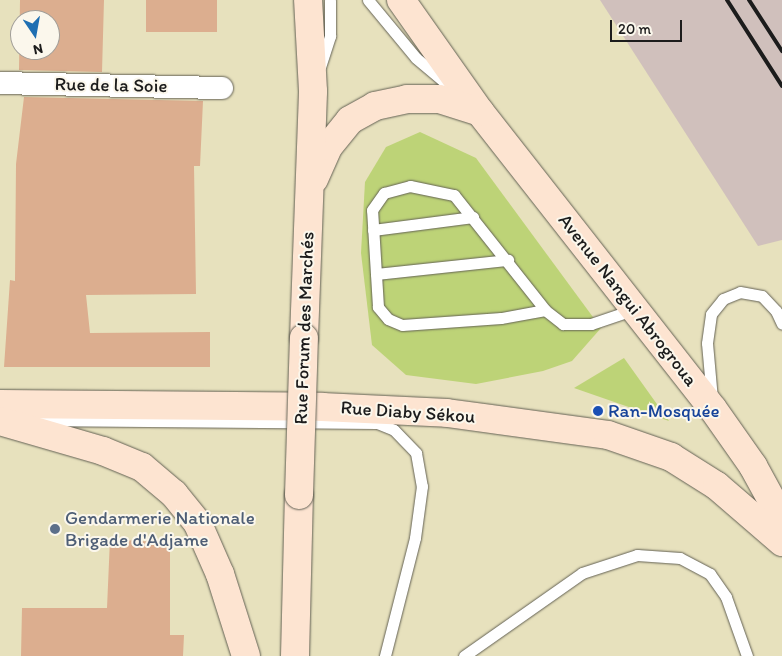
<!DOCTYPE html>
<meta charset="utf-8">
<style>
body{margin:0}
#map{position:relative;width:782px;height:656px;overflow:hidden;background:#e7e1bd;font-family:Itim,sans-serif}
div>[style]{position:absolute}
.industrial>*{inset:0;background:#d0c0bc}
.green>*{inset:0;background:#bdd377}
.building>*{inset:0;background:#dcae8f;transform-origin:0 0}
.roads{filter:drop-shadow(0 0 1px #636154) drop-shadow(0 0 1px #636154)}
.lane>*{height:11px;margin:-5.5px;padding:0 5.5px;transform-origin:5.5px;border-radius:5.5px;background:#fff}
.street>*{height:22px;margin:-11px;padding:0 11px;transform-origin:11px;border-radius:11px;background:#fff}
.secondary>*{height:28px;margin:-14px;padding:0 14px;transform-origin:14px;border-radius:14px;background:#fde4d1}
.rail>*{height:4px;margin:-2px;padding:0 2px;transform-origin:2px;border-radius:2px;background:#1c1c1c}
.bridges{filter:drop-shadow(0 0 1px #636154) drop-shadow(0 0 1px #636154)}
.secondary-bridge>*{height:28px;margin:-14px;padding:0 14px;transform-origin:14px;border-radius:14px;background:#fde4d1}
.dots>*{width:14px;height:14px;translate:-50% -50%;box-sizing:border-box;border:2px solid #fbf7ec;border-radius:50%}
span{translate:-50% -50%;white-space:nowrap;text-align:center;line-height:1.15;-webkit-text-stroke:4px #fbf7ec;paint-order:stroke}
.street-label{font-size:19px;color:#1c1c1c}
.transit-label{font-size:19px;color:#164399}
.left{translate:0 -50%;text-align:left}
.service-label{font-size:19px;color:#4e5e75}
.north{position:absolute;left:10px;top:10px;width:50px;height:50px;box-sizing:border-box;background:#fbf7ec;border:1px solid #a29f99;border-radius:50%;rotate:168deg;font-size:14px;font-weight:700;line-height:20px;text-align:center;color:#1c1c1c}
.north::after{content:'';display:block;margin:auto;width:18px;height:22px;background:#1f6fb2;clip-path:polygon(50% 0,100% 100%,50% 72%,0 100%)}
.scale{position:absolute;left:610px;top:20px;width:72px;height:22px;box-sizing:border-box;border:2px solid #1c1c1c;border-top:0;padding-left:6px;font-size:15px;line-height:18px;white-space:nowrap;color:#1c1c1c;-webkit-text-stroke:4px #fbf7ec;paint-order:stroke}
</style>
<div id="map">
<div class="industrial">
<i style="clip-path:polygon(600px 0,782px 0,782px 240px,758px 246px)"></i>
</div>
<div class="green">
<i style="clip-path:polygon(420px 132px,476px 158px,601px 328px,572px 361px,543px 371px,476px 384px,406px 375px,372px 345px,361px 253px,365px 182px,386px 147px)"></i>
<i style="clip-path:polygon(624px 358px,669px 421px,574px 388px)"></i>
</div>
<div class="building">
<i style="clip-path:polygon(evenodd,20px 0,104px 0,102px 72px,19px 70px,20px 0,20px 20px,50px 20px,50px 50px,20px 50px,20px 20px)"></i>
<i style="left:146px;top:0;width:71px;height:32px"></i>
<i style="clip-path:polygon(24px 97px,203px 101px,200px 166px,194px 166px,196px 294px,86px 295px,90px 333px,210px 332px,210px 367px,4px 367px,10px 280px,15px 281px,16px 164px)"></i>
<i style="clip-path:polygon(110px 539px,170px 543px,170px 635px,184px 635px,183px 656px,21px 656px,22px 608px,107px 608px)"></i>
</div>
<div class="roads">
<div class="lane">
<i style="left:368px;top:0;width:75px;rotate:50.4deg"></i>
<i style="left:416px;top:58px;width:42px;rotate:40.2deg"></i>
<i style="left:320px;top:67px;width:33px;rotate:-72deg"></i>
<i style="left:330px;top:36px;width:36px;rotate:-90deg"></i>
<i style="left:373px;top:230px;width:101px;rotate:-7.4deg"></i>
<i style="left:376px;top:274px;width:133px;rotate:-6.1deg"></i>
<i style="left:545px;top:310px;width:45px;rotate:169.7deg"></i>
<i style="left:501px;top:318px;width:99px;rotate:176deg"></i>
<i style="left:402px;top:325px;width:15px;rotate:-157deg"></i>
<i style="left:388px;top:319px;width:16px;rotate:-130deg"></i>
<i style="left:378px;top:307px;width:97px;rotate:-93.5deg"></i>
<i style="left:372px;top:210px;width:21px;rotate:-55deg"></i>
<i style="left:384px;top:193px;width:27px;rotate:-15deg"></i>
<i style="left:410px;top:186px;width:45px;rotate:11.6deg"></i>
<i style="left:454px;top:195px;width:147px;rotate:51.6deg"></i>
<i style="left:545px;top:310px;width:23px;rotate:38deg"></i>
<i style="left:563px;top:324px;width:28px"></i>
<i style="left:591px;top:324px;width:46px;rotate:-18.8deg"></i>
<i style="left:712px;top:399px;width:56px;rotate:-95.1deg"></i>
<i style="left:707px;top:343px;width:29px;rotate:-82deg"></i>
<i style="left:711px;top:314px;width:19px;rotate:-51deg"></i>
<i style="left:723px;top:299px;width:18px;rotate:-22deg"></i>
<i style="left:740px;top:292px;width:22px;rotate:10deg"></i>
<i style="left:762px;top:296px;width:21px;rotate:47deg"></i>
<i style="left:776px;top:311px;width:14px;rotate:65deg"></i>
<i style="left:32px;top:420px;width:345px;rotate:0.5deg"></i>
<i style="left:377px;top:423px;width:18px;rotate:22deg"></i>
<i style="left:394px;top:430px;width:32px;rotate:46deg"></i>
<i style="left:416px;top:453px;width:34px;rotate:80deg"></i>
<i style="left:422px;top:486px;width:52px;rotate:97.7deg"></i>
<i style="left:415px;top:538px;width:122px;rotate:104.3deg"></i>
<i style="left:464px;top:656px;width:144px;rotate:-35.1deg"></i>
<i style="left:582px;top:573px;width:58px;rotate:-18.1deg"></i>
<i style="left:637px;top:555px;width:43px;rotate:4deg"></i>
<i style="left:680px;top:558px;width:34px;rotate:28deg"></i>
<i style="left:710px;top:574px;width:28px;rotate:55deg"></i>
<i style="left:726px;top:597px;width:63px;rotate:70.4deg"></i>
</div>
<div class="street">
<i style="left:0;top:83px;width:222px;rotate:1.3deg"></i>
</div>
<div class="secondary">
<i style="left:401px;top:0;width:137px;rotate:54.8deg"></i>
<i style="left:480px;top:112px;width:377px;rotate:51.9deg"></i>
<i style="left:713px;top:409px;width:70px;rotate:54.9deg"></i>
<i style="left:753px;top:466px;width:60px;rotate:61.3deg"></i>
<i style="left:314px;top:179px;width:36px;rotate:-66deg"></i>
<i style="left:329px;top:146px;width:33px;rotate:-51deg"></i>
<i style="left:350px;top:120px;width:29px;rotate:-29deg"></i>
<i style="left:375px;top:106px;width:33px;rotate:-12deg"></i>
<i style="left:407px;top:99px;width:32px"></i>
<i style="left:439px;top:99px;width:43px;rotate:17.6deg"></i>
<i style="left:304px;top:338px;width:247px;rotate:-87.9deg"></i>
<i style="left:313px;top:91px;width:91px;rotate:-93.1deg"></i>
<i style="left:0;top:404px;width:322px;rotate:0.5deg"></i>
<i style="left:322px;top:407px;width:125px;rotate:2.7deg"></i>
<i style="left:447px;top:413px;width:162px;rotate:7.8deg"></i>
<i style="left:608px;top:435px;width:67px;rotate:19.2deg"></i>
<i style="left:671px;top:457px;width:54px;rotate:32.2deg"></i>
<i style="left:717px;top:486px;width:86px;rotate:40.7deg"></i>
<i style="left:0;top:421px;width:107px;rotate:16.2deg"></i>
<i style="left:103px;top:451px;width:42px;rotate:22.3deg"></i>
<i style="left:142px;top:467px;width:42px;rotate:40.2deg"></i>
<i style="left:174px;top:494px;width:38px;rotate:51deg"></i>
<i style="left:198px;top:524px;width:55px;rotate:66.3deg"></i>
<i style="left:220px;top:574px;width:86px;rotate:72.4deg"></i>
<i style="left:295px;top:656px;width:161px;rotate:-88.6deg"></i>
</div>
</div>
<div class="rail">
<i style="left:727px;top:0;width:102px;rotate:57.4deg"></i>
<i style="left:749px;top:0;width:61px;rotate:57.1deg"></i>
</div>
<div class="bridges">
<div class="secondary-bridge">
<i style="left:299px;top:495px;width:157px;rotate:-88.2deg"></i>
</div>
</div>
<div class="dots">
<i style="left:598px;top:411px;background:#1a4fb4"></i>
<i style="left:55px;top:529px;background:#5c6f8a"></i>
</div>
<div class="street-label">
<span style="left:111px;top:85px;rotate:1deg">Rue de la Soie</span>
<span style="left:628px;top:300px;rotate:52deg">Avenue Nangui Abrogroua</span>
<span style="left:304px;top:328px;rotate:-88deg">Rue Forum des Marchés</span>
<span style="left:408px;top:412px;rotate:4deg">Rue Diaby Sékou</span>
</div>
<div class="transit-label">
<span class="left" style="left:608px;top:411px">Ran-Mosquée</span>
</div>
<div class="service-label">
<span class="left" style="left:65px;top:529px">Gendarmerie Nationale<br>Brigade d'Adjame</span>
</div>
<div class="north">N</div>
<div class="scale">20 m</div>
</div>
